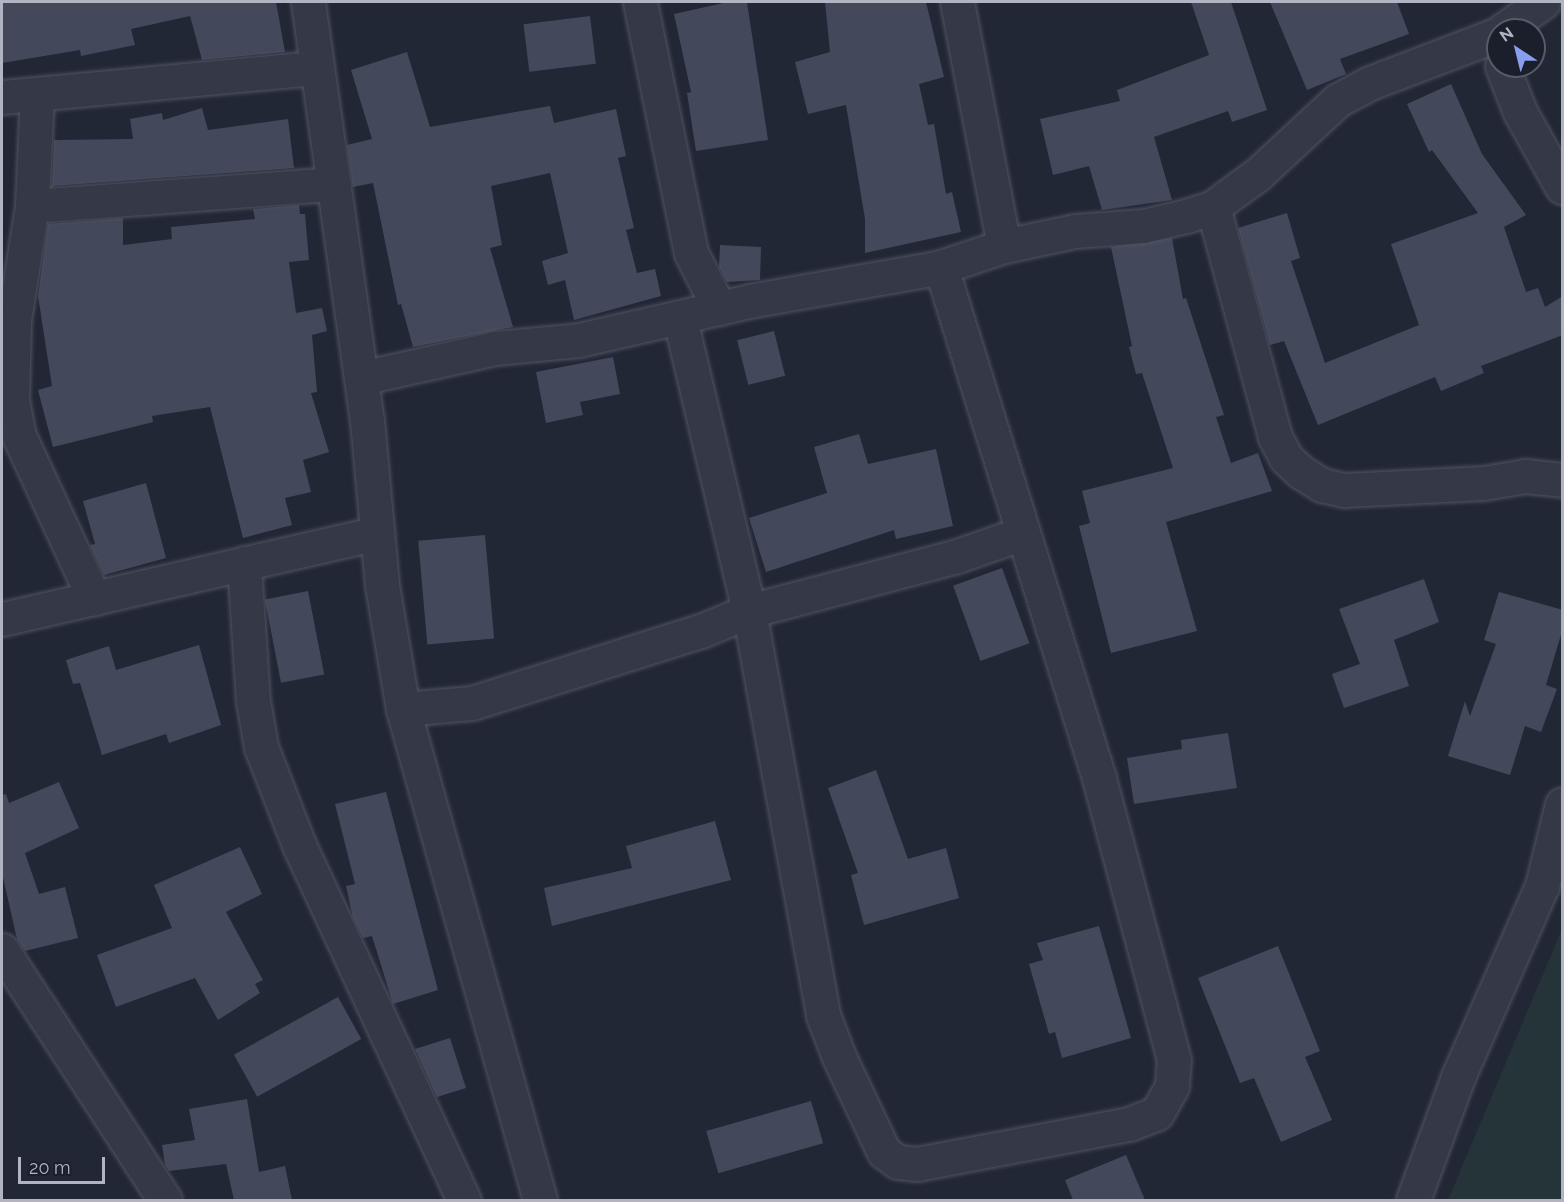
<!DOCTYPE html>
<style>
body{margin:0}
#map{position:relative;width:1564px;height:1202px;overflow:hidden;background:#222736;font-family:Raleway,sans-serif}
div>[style]{position:absolute}
.green>*{inset:0;background:#253438}
.building>*{inset:0;background:#43495b;transform-origin:0 0}
.roads{filter:drop-shadow(0 0 2px #505461) drop-shadow(0 0 2px #505461)}
.minor>*{height:33px;margin:-16.5px;padding:0 16.5px;transform-origin:16.5px;border-radius:16.5px;background:#353947}
span{translate:-50% -50%;white-space:nowrap;text-align:center;line-height:1.15;-webkit-text-stroke:4.5px #1b1f2b;paint-order:stroke}
.frame{position:absolute;inset:0;border:3px solid #b0b4c3;pointer-events:none}
.north{position:absolute;left:1486px;top:18px;width:60px;height:60px;box-sizing:border-box;background:#1b1f2b;border:2px solid #575b68;border-radius:50%;rotate:325deg;font-size:16px;font-weight:700;line-height:24px;text-align:center;color:#b0b4c3}
.north::after{content:'';display:block;margin:auto;width:21px;height:27px;background:#889fef;clip-path:polygon(50% 0,100% 100%,50% 72%,0 100%)}
.scale{position:absolute;left:18px;top:1157px;width:87px;height:27px;box-sizing:border-box;border:3px solid #b0b4c3;border-top:0;padding-left:8px;font-size:18px;line-height:21px;white-space:nowrap;color:#b0b4c3;-webkit-text-stroke:4px #1b1f2b;paint-order:stroke}
</style>
<div id="map">
<div class="green">
<i style="clip-path:polygon(1562px 929px,1562px 1200px,1448px 1200px)"></i>
</div>
<div class="building">
<i style="clip-path:polygon(2px 2px,276px 2px,285px 52px,202px 60px,190px 16px,131px 29px,135px 45px,81px 56px,80px 50px,2px 63px)"></i>
<i style="clip-path:polygon(728px 2px,747px 2px,768px 140px,696px 151px,687px 93px,691px 92px,674px 14px)"></i>
<i style="clip-path:polygon(825px 2px,926px 2px,944px 77px,919px 84px,928px 125px,934px 124px,946px 194px,952px 192px,961px 232px,865px 253px,865px 219px,846px 105px,808px 114px,795px 62px,830px 52px)"></i>
<i style="clip-path:polygon(1191px 2px,1231px 2px,1267px 110px,1232px 122px,1228px 111px,1154px 137px,1172px 200px,1102px 210px,1089px 166px,1053px 175px,1040px 119px,1120px 101px,1117px 90px,1209px 55px)"></i>
<i style="clip-path:polygon(1270px 2px,1397px 2px,1409px 34px,1340px 59px,1346px 74px,1307px 90px)"></i>
<i style="left:590px;top:16px;width:48px;height:67px;rotate:83deg"></i>
<i style="clip-path:polygon(407px 52px,430px 127px,550px 106px,554px 123px,616px 109px,626px 156px,618px 158px,634px 228px,626px 230px,637px 273px,655px 269px,661px 296px,574px 320px,565px 280px,548px 285px,542px 261px,568px 253px,550px 173px,491px 186px,502px 245px,490px 248px,513px 327px,413px 347px,401px 304px,398px 305px,373px 183px,353px 187px,347px 145px,372px 139px,351px 70px)"></i>
<i style="clip-path:polygon(1451px 84px,1482px 154px,1526px 215px,1504px 227px,1526px 292px,1538px 288px,1545px 307px,1563px 296px,1563px 335px,1481px 366px,1484px 373px,1441px 391px,1435px 377px,1318px 425px,1284px 341px,1270px 345px,1238px 228px,1287px 213px,1300px 258px,1291px 261px,1325px 363px,1419px 325px,1391px 244px,1478px 213px,1432px 150px,1429px 152px,1407px 104px)"></i>
<i style="clip-path:polygon(202px 108px,208px 130px,288px 119px,294px 168px,52px 186px,54px 140px,133px 139px,130px 119px,162px 113px,163px 120px)"></i>
<i style="clip-path:polygon(299px 205px,300px 214px,305px 214px,309px 260px,289px 262px,296px 313px,322px 308px,327px 331px,312px 335px,317px 392px,311px 393px,329px 452px,303px 460px,311px 492px,285px 498px,292px 525px,243px 538px,210px 407px,152px 416px,153px 422px,53px 447px,38px 390px,52px 386px,38px 296px,48px 224px,123px 218px,123px 245px,172px 239px,171px 227px,255px 219px,253px 209px)"></i>
<i style="clip-path:polygon(1172px 238px,1183px 299px,1186px 298px,1224px 415px,1216px 417px,1231px 463px,1258px 453px,1272px 491px,1166px 522px,1197px 631px,1111px 653px,1079px 526px,1090px 523px,1082px 491px,1173px 468px,1142px 373px,1136px 374px,1129px 347px,1132px 346px,1111px 247px)"></i>
<i style="clip-path:polygon(720px 245px,761px 247px,760px 280px,727px 282px,719px 267px)"></i>
<i style="left:774px;top:331px;width:46px;height:38px;rotate:76deg"></i>
<i style="clip-path:polygon(613px 357px,620px 394px,580px 402px,583px 415px,546px 423px,536px 372px)"></i>
<i style="clip-path:polygon(859px 434px,868px 464px,936px 449px,953px 526px,896px 539px,894px 530px,766px 572px,749px 518px,827px 493px,814px 447px)"></i>
<i style="clip-path:polygon(146px 483px,166px 558px,104px 575px,90px 545px,95px 544px,83px 501px)"></i>
<i style="left:485px;top:535px;width:104px;height:67px;rotate:85deg"></i>
<i style="left:1002px;top:568px;width:80px;height:52px;rotate:70deg"></i>
<i style="clip-path:polygon(1424px 579px,1439px 622px,1394px 640px,1409px 686px,1344px 708px,1332px 674px,1360px 664px,1339px 609px)"></i>
<i style="left:308px;top:591px;width:85px;height:44px;rotate:79deg"></i>
<i style="clip-path:polygon(1499px 592px,1563px 610px,1563px 628px,1546px 685px,1557px 689px,1541px 732px,1525px 726px,1510px 775px,1448px 756px,1465px 701px,1470px 716px,1496px 644px,1484px 640px)"></i>
<i style="clip-path:polygon(199px 645px,221px 725px,169px 743px,166px 734px,102px 755px,80px 683px,73px 684px,66px 660px,109px 646px,116px 670px)"></i>
<i style="clip-path:polygon(1228px 733px,1237px 788px,1134px 804px,1127px 758px,1182px 749px,1181px 740px)"></i>
<i style="clip-path:polygon(876px 770px,908px 859px,946px 848px,959px 898px,864px 925px,851px 875px,858px 873px,828px 788px)"></i>
<i style="clip-path:polygon(59px 782px,79px 828px,25px 853px,39px 894px,65px 887px,78px 938px,25px 951px,17px 939px,2px 873px,2px 795px,6px 794px,9px 803px)"></i>
<i style="clip-path:polygon(386px 792px,438px 990px,393px 1004px,372px 936px,363px 938px,353px 918px,346px 886px,355px 884px,335px 804px)"></i>
<i style="clip-path:polygon(715px 821px,731px 880px,552px 926px,544px 888px,632px 868px,626px 846px)"></i>
<i style="clip-path:polygon(240px 847px,262px 894px,226px 912px,263px 980px,255px 984px,260px 993px,218px 1020px,195px 978px,116px 1007px,97px 955px,172px 928px,154px 885px)"></i>
<i style="clip-path:polygon(1099px 926px,1131px 1038px,1062px 1058px,1055px 1032px,1049px 1034px,1029px 964px,1043px 960px,1037px 943px)"></i>
<i style="clip-path:polygon(1278px 946px,1320px 1051px,1305px 1057px,1332px 1120px,1281px 1142px,1254px 1078px,1240px 1083px,1198px 978px)"></i>
<i style="left:338px;top:997px;width:48px;height:119px;rotate:61deg"></i>
<i style="clip-path:polygon(450px 1038px,466px 1088px,437px 1097px,415px 1049px)"></i>
<i style="clip-path:polygon(247px 1099px,259px 1172px,285px 1166px,292px 1200px,234px 1200px,226px 1164px,169px 1171px,165px 1165px,162px 1145px,195px 1140px,189px 1109px)"></i>
<i style="left:811px;top:1101px;width:44px;height:109px;rotate:74deg"></i>
<i style="clip-path:polygon(1126px 1155px,1145px 1200px,1073px 1200px,1065px 1180px)"></i>
</div>
<div class="roads">
<div class="minor">
<i style="left:308px;top:2px;width:422px;rotate:82deg"></i>
<i style="left:367px;top:420px;width:166px;rotate:84.8deg"></i>
<i style="left:382px;top:585px;width:126px;rotate:80.4deg"></i>
<i style="left:403px;top:709px;width:510px;rotate:74.41deg"></i>
<i style="left:640px;top:2px;width:256px;rotate:78.5deg"></i>
<i style="left:691px;top:253px;width:62px;rotate:63deg"></i>
<i style="left:957px;top:2px;width:248px;rotate:79.1deg"></i>
<i style="left:1503px;top:30px;width:49px;rotate:-35deg"></i>
<i style="left:1502px;top:66px;width:49px;rotate:68.6deg"></i>
<i style="left:1520px;top:112px;width:86px;rotate:60.8deg"></i>
<i style="left:37px;top:94px;width:112px;rotate:92.6deg"></i>
<i style="left:32px;top:206px;width:115px;rotate:99deg"></i>
<i style="left:14px;top:320px;width:80px;rotate:91.4deg"></i>
<i style="left:12px;top:400px;width:37px;rotate:79deg"></i>
<i style="left:19px;top:436px;width:179px;rotate:65.2deg"></i>
<i style="left:2px;top:97px;width:316px;rotate:-5.3deg"></i>
<i style="left:32px;top:206px;width:303px;rotate:-4.2deg"></i>
<i style="left:1213px;top:207px;width:238px;rotate:74.9deg"></i>
<i style="left:1275px;top:437px;width:24px;rotate:62deg"></i>
<i style="left:1286px;top:458px;width:21px;rotate:43deg"></i>
<i style="left:1301px;top:472px;width:25px;rotate:32deg"></i>
<i style="left:1322px;top:485px;width:23px;rotate:13deg"></i>
<i style="left:1344px;top:490px;width:140px;rotate:-2.9deg"></i>
<i style="left:1484px;top:483px;width:42px;rotate:-9.7deg"></i>
<i style="left:1525px;top:476px;width:37px;rotate:6deg"></i>
<i style="left:680px;top:319px;width:300px;rotate:76.7deg"></i>
<i style="left:749px;top:611px;width:411px;rotate:79.6deg"></i>
<i style="left:823px;top:1015px;width:45px;rotate:69.1deg"></i>
<i style="left:839px;top:1057px;width:105px;rotate:64.7deg"></i>
<i style="left:884px;top:1152px;width:17px;rotate:36deg"></i>
<i style="left:898px;top:1162px;width:19px;rotate:6deg"></i>
<i style="left:917px;top:1164px;width:216px;rotate:-10.7deg"></i>
<i style="left:1129px;top:1124px;width:30px;rotate:-21deg"></i>
<i style="left:1157px;top:1113px;width:31px;rotate:-61deg"></i>
<i style="left:1172px;top:1086px;width:26px;rotate:-86deg"></i>
<i style="left:1174px;top:1060px;width:292px;rotate:-104.9deg"></i>
<i style="left:1099px;top:778px;width:535px;rotate:-107.18deg"></i>
<i style="left:361px;top:378px;width:137px;rotate:-12.6deg"></i>
<i style="left:495px;top:348px;width:84px;rotate:-5.4deg"></i>
<i style="left:579px;top:340px;width:174px;rotate:-12.9deg"></i>
<i style="left:749px;top:301px;width:195px;rotate:-10deg"></i>
<i style="left:941px;top:267px;width:66px;rotate:-18.4deg"></i>
<i style="left:1004px;top:246px;width:73px;rotate:-11.9deg"></i>
<i style="left:1075px;top:231px;width:68px;rotate:-4.2deg"></i>
<i style="left:1143px;top:226px;width:44px;rotate:-13.1deg"></i>
<i style="left:1186px;top:216px;width:28px;rotate:-18deg"></i>
<i style="left:1213px;top:207px;width:56px;rotate:-36.3deg"></i>
<i style="left:1258px;top:174px;width:109px;rotate:-42.8deg"></i>
<i style="left:1338px;top:100px;width:36px;rotate:-28deg"></i>
<i style="left:1370px;top:83px;width:137px;rotate:-20.9deg"></i>
<i style="left:244px;top:563px;width:138px;rotate:86.3deg"></i>
<i style="left:253px;top:701px;width:47px;rotate:80.1deg"></i>
<i style="left:261px;top:747px;width:105px;rotate:68.8deg"></i>
<i style="left:299px;top:845px;width:391px;rotate:65.1deg"></i>
<i style="left:2px;top:619px;width:385px;rotate:-12.9deg"></i>
<i style="left:403px;top:709px;width:69px;rotate:-5deg"></i>
<i style="left:472px;top:703px;width:240px;rotate:-17.5deg"></i>
<i style="left:701px;top:631px;width:52px;rotate:-22.6deg"></i>
<i style="left:749px;top:611px;width:215px;rotate:-14.8deg"></i>
<i style="left:957px;top:556px;width:70px;rotate:-19.2deg"></i>
<i style="left:2px;top:950px;width:298px;rotate:56.9deg"></i>
<i style="left:1413px;top:1200px;width:131px;rotate:-69.9deg"></i>
<i style="left:1458px;top:1077px;width:209px;rotate:-66.3deg"></i>
<i style="left:1542px;top:886px;width:84px;rotate:-76.3deg"></i>
</div>
</div>
<div class="frame"></div>
<div class="north">N</div>
<div class="scale">20 m</div>
</div>
